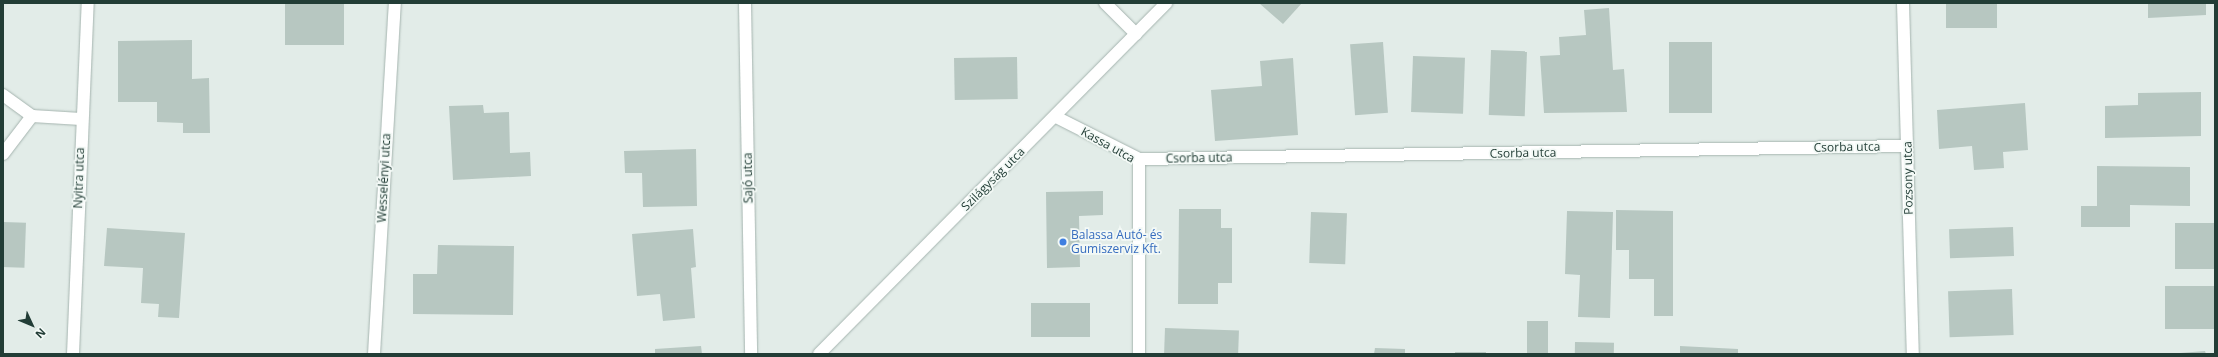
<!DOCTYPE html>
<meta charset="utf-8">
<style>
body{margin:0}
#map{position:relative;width:2218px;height:357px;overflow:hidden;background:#e2ece8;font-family:"Open Sans",sans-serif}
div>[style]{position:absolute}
.building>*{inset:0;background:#b7c7c1;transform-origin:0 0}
.roads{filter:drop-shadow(0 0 1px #a5b4af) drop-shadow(0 0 1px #a5b4af)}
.minor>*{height:12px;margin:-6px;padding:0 6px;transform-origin:6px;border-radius:6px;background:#fff}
.tertiary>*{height:12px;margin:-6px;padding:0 6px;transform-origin:6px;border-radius:6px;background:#fff}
.dots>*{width:11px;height:11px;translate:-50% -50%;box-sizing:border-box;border:2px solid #f3f9f6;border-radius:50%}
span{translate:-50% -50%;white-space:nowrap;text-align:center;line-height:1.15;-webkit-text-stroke:3.5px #f3f9f6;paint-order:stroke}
.street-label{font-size:12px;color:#223d36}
.shop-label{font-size:12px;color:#366cbe}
.left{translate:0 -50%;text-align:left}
.frame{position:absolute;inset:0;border:4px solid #223d36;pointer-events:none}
.north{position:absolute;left:12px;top:305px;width:40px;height:40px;-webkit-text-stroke:3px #f3f9f6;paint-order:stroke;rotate:134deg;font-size:11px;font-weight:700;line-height:16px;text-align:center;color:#223d36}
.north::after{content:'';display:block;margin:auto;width:14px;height:18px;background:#223d36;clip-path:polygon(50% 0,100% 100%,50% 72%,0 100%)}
</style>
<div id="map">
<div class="building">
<i style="left:285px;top:3px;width:59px;height:42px"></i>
<i style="clip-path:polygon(1259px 3px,1302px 3px,1283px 24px)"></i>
<i style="left:1946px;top:3px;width:51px;height:25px"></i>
<i style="clip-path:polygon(2148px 3px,2206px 3px,2206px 15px,2148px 18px)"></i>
<i style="clip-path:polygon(1609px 8px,1613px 70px,1624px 69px,1627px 112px,1544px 113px,1540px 56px,1560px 55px,1559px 37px,1586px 35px,1584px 10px)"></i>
<i style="clip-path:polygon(192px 40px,192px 79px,209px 78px,210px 133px,183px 133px,183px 123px,157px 122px,157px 102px,118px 102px,118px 41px)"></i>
<i style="left:1383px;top:42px;width:71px;height:33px;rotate:86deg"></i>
<i style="left:1669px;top:42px;width:43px;height:71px"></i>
<i style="left:1491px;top:50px;width:36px;height:65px;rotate:2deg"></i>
<i style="left:1413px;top:56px;width:52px;height:56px;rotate:2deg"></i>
<i style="left:1017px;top:57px;width:42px;height:63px;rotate:89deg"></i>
<i style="clip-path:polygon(1293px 58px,1298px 135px,1215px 141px,1211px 90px,1262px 86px,1260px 61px)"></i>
<i style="clip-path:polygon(2201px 92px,2201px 136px,2105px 138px,2105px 106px,2138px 105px,2138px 93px)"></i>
<i style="clip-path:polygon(2025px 103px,2028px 150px,2003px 152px,2004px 168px,1974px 170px,1972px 146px,1939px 149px,1937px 110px)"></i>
<i style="clip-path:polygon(483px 105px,484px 113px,509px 112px,510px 153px,530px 152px,531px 176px,453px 180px,449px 106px)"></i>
<i style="clip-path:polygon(696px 149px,697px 206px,643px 207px,642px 173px,625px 173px,624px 151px)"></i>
<i style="clip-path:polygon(2097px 166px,2190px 167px,2190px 206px,2130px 205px,2130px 227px,2081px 227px,2081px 206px,2097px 206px)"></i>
<i style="clip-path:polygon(1103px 191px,1103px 215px,1079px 216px,1080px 267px,1047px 268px,1046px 192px)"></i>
<i style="clip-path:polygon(1179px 209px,1221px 209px,1221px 228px,1232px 228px,1232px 283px,1218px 283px,1218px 304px,1178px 304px)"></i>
<i style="clip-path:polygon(1616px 210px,1673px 211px,1673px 316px,1654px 316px,1654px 279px,1629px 279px,1629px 250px,1616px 250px)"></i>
<i style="clip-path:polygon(1567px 211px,1613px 212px,1610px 318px,1578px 317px,1580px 275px,1565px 274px)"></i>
<i style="left:1311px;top:212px;width:36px;height:51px;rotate:2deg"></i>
<i style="left:3px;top:222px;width:23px;height:45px;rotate:2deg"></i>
<i style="left:2215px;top:223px;width:46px;height:40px;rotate:90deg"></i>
<i style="left:2013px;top:227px;width:29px;height:64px;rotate:88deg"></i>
<i style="clip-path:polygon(107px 228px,185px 233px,179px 318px,158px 317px,159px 304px,141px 303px,143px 268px,104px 266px)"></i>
<i style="clip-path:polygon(693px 229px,696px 267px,691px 268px,695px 318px,663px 321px,660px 294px,637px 296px,632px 234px)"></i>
<i style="clip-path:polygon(438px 245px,514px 246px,513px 315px,413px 314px,413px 274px,437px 274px)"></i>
<i style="left:2215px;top:286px;width:43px;height:50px;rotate:90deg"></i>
<i style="left:2012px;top:289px;width:46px;height:64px;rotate:88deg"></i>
<i style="left:1090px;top:303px;width:34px;height:59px;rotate:90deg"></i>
<i style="left:1527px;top:321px;width:21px;height:33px"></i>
<i style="left:1165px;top:328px;width:74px;height:26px;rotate:2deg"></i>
<i style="left:1575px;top:342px;width:39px;height:12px;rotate:1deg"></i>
<i style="clip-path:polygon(701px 346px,702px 354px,655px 354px,655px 349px)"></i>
<i style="clip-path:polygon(1680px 346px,1738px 349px,1738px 354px,1680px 354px)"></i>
<i style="clip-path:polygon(1375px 348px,1405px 349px,1405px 354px,1374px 354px)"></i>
<i style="clip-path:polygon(2205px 351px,2206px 354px,2180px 354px,2180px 353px)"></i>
<i style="left:1455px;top:352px;width:31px;height:2px"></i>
</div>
<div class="roads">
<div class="minor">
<i style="left:745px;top:3px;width:351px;rotate:89deg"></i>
<i style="left:1105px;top:3px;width:44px;rotate:45deg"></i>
<i style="left:1903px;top:3px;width:351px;rotate:88.4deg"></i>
<i style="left:3px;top:95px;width:36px;rotate:36deg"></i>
<i style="left:32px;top:116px;width:49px;rotate:3.5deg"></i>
<i style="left:1056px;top:117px;width:93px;rotate:26.8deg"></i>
<i style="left:1139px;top:159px;width:195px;rotate:90deg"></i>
<i style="left:3px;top:154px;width:48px;rotate:-52.7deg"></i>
<i style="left:1139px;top:159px;width:768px;rotate:-0.97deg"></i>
<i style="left:73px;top:354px;width:351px;rotate:-87.6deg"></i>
<i style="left:819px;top:354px;width:494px;rotate:-45.3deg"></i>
</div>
<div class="tertiary">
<i style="left:374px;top:354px;width:352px;rotate:-86.6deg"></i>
</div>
</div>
<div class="dots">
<i style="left:1063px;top:242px;background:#3f7fe0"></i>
</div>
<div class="street-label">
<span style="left:1108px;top:145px;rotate:29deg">Kassa utca</span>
<span style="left:1847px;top:147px;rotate:-1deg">Csorba utca</span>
<span style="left:1523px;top:153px;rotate:-1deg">Csorba utca</span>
<span style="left:1199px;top:158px;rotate:-1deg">Csorba utca</span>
<span style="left:79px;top:178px;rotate:-88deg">Nyitra utca</span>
<span style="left:384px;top:178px;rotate:-87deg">Wesselényi utca</span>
<span style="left:748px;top:178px;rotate:-91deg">Sajó utca</span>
<span style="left:1908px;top:178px;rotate:-91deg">Pozsony utca</span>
<span style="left:993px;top:179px;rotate:-45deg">Szilágyság utca</span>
</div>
<div class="shop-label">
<span class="left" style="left:1071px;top:242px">Balassa Autó- és<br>Gumiszerviz Kft.</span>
</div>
<div class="frame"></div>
<div class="north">N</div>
</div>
